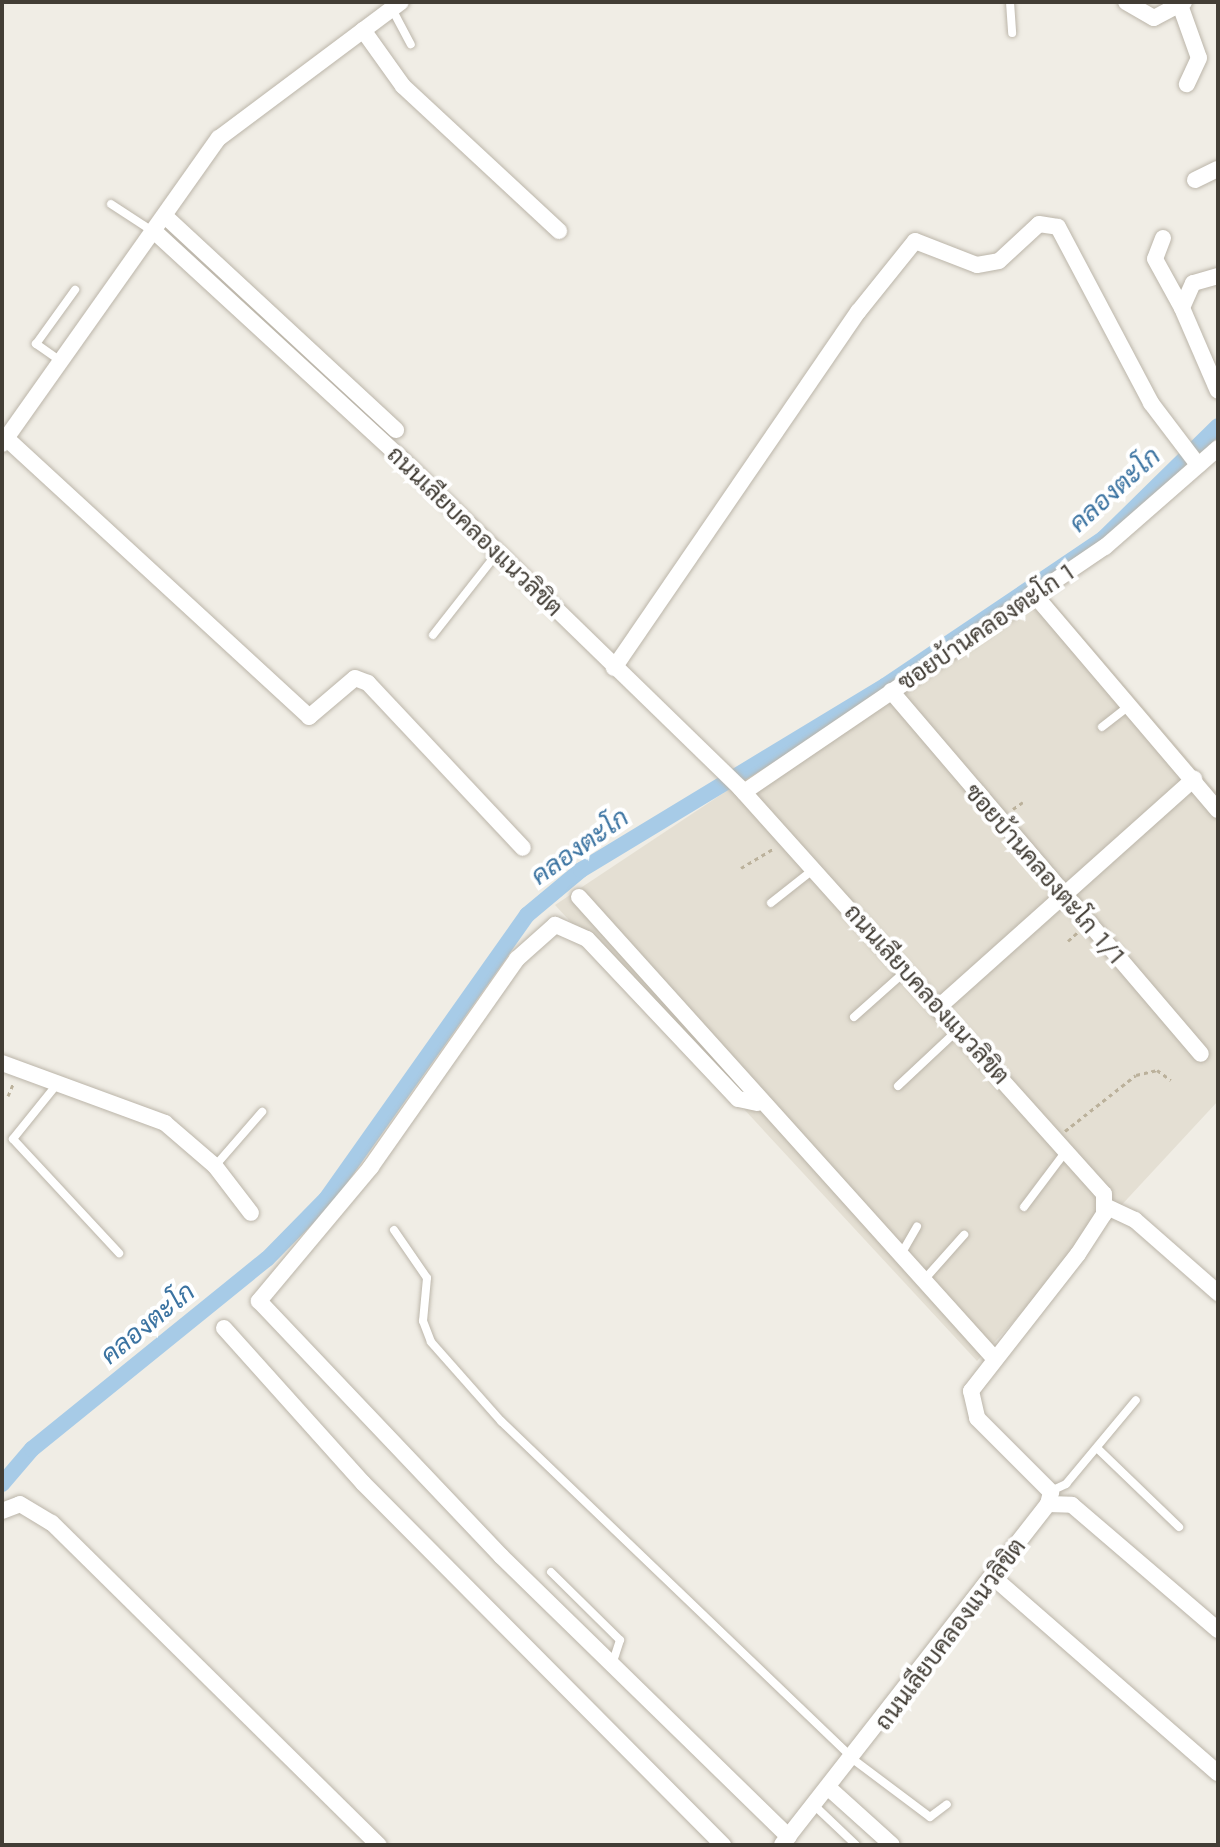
<!DOCTYPE html>
<meta charset="utf-8">
<style>
body{margin:0}
#map{position:relative;width:1220px;height:1847px;overflow:hidden;background:#f0ede5;font-family:Jost,Sarabun,sans-serif}
div>[style]{position:absolute}
.residential>*{inset:0;background:#e4dfd3}
.canal>*{height:16px;margin:-8px;padding:0 8px;transform-origin:8px;border-radius:8px;background:#a7cbe7}
.path>*{height:3px;margin-top:-1.5px;transform-origin:0;background:repeating-linear-gradient(90deg,#bbb19b 0 4px,transparent 0 8px)}
.roads{filter:drop-shadow(0 0 2px #bbb5a9) drop-shadow(0 0 2px #bbb5a9)}
.lane>*{height:8px;margin:-4px;padding:0 4px;transform-origin:4px;border-radius:4px;background:#fff}
.street>*{height:16px;margin:-8px;padding:0 8px;transform-origin:8px;border-radius:8px;background:#fff}
span{translate:-50% -50%;white-space:nowrap;text-align:center;line-height:1.15;-webkit-text-stroke:8px #fff;paint-order:stroke}
.street-label{font-size:24px;color:#423d35}
.water-label{font-size:26px;color:#3b73a1;font-style:italic}
.frame{position:absolute;inset:0;border:4px solid #423d35;pointer-events:none}
</style>
<div id="map">
<div class="residential">
<i style="clip-path:polygon(1038px 584px,1218px 794px,1218px 1101px,977px 1361px,555px 905px)"></i>
</div>
<div class="canal">
<i style="left:2px;top:1484px;width:46px;rotate:-49.4deg"></i>
<i style="left:32px;top:1449px;width:302px;rotate:-39deg"></i>
<i style="left:267px;top:1259px;width:84px;rotate:-45.5deg"></i>
<i style="left:326px;top:1199px;width:348px;rotate:-54.7deg"></i>
<i style="left:527px;top:915px;width:70px;rotate:-39.8deg"></i>
<i style="left:581px;top:870px;width:355px;rotate:-31.2deg"></i>
<i style="left:885px;top:686px;width:263px;rotate:-34deg"></i>
<i style="left:1103px;top:539px;width:161px;rotate:-44.5deg"></i>
</div>
<div class="path">
<i style="left:1013px;top:809px;width:12px;rotate:-35deg"></i>
<i style="left:741px;top:868px;width:39px;rotate:-31deg"></i>
<i style="left:1068px;top:941px;width:15px;rotate:-42deg"></i>
<i style="left:8px;top:1096px;width:13px;rotate:-67deg"></i>
<i style="left:1065px;top:1131px;width:90px;rotate:-38.3deg"></i>
<i style="left:1136px;top:1075px;width:22px;rotate:-13deg"></i>
<i style="left:1157px;top:1070px;width:17px;rotate:36deg"></i>
</div>
<div class="roads">
<div class="lane">
<i style="left:1010px;top:2px;width:31px;rotate:86deg"></i>
<i style="left:392px;top:9px;width:40px;rotate:62deg"></i>
<i style="left:111px;top:204px;width:51px;rotate:33.1deg"></i>
<i style="left:62px;top:362px;width:32px;rotate:-145deg"></i>
<i style="left:36px;top:344px;width:67px;rotate:-54.2deg"></i>
<i style="left:433px;top:635px;width:105px;rotate:-51.9deg"></i>
<i style="left:1102px;top:727px;width:37px;rotate:-38deg"></i>
<i style="left:771px;top:903px;width:55px;rotate:-38.3deg"></i>
<i style="left:854px;top:1017px;width:71px;rotate:-41.6deg"></i>
<i style="left:58px;top:1083px;width:72px;rotate:128.8deg"></i>
<i style="left:13px;top:1139px;width:156px;rotate:47.1deg"></i>
<i style="left:898px;top:1086px;width:83px;rotate:-43.1deg"></i>
<i style="left:215px;top:1166px;width:72px;rotate:-49deg"></i>
<i style="left:1024px;top:1207px;width:70px;rotate:-53.1deg"></i>
<i style="left:394px;top:1230px;width:58px;rotate:55.5deg"></i>
<i style="left:427px;top:1278px;width:43px;rotate:95.3deg"></i>
<i style="left:423px;top:1321px;width:22px;rotate:69deg"></i>
<i style="left:431px;top:1342px;width:106px;rotate:48.5deg"></i>
<i style="left:501px;top:1421px;width:489px;rotate:43.8deg"></i>
<i style="left:854px;top:1760px;width:95px;rotate:36.9deg"></i>
<i style="left:930px;top:1817px;width:21px;rotate:-37deg"></i>
<i style="left:900px;top:1256px;width:34px;rotate:-60deg"></i>
<i style="left:923px;top:1281px;width:62px;rotate:-48.3deg"></i>
<i style="left:1097px;top:1448px;width:114px;rotate:43.9deg"></i>
<i style="left:1051px;top:1491px;width:17px;rotate:-25deg"></i>
<i style="left:1066px;top:1484px;width:109px;rotate:-50.2deg"></i>
<i style="left:551px;top:1572px;width:97px;rotate:44.6deg"></i>
<i style="left:620px;top:1640px;width:26px;rotate:108deg"></i>
<i style="left:816px;top:1807px;width:55px;rotate:43.5deg"></i>
</div>
<div class="street">
<i style="left:1126px;top:2px;width:32px;rotate:30deg"></i>
<i style="left:1154px;top:18px;width:34px;rotate:-28deg"></i>
<i style="left:1180px;top:5px;width:56px;rotate:70.3deg"></i>
<i style="left:1199px;top:58px;width:29px;rotate:115deg"></i>
<i style="left:363px;top:30px;width:69px;rotate:54.5deg"></i>
<i style="left:403px;top:86px;width:213px;rotate:42.9deg"></i>
<i style="left:1195px;top:180px;width:25px;rotate:-26deg"></i>
<i style="left:165px;top:216px;width:315px;rotate:42.8deg"></i>
<i style="left:155px;top:232px;width:337px;rotate:42.6deg"></i>
<i style="left:403px;top:460px;width:470px;rotate:44.2deg"></i>
<i style="left:740px;top:788px;width:545px;rotate:48.12deg"></i>
<i style="left:1104px;top:1194px;width:20px;rotate:90deg"></i>
<i style="left:1104px;top:1214px;width:48px;rotate:123deg"></i>
<i style="left:1078px;top:1254px;width:174px;rotate:128deg"></i>
<i style="left:971px;top:1391px;width:28px;rotate:77deg"></i>
<i style="left:977px;top:1418px;width:105px;rotate:45deg"></i>
<i style="left:1051px;top:1492px;width:12px;rotate:104deg"></i>
<i style="left:1048px;top:1504px;width:432px;rotate:128deg"></i>
<i style="left:1163px;top:238px;width:22px;rotate:111deg"></i>
<i style="left:1155px;top:259px;width:56px;rotate:61.1deg"></i>
<i style="left:1218px;top:276px;width:26px;rotate:164deg"></i>
<i style="left:1193px;top:283px;width:27px;rotate:114deg"></i>
<i style="left:1182px;top:308px;width:90px;rotate:66.6deg"></i>
<i style="left:6px;top:438px;width:412px;rotate:42.6deg"></i>
<i style="left:309px;top:717px;width:60px;rotate:-40.3deg"></i>
<i style="left:355px;top:678px;width:14px;rotate:21deg"></i>
<i style="left:368px;top:683px;width:226px;rotate:46.8deg"></i>
<i style="left:2px;top:444px;width:375px;rotate:-54.7deg"></i>
<i style="left:219px;top:138px;width:227px;rotate:-36.8deg"></i>
<i style="left:1033px;top:593px;width:285px;rotate:49.6deg"></i>
<i style="left:614px;top:668px;width:432px;rotate:-55.6deg"></i>
<i style="left:858px;top:312px;width:91px;rotate:-51.2deg"></i>
<i style="left:915px;top:241px;width:66px;rotate:21.2deg"></i>
<i style="left:977px;top:265px;width:22px;rotate:-10deg"></i>
<i style="left:999px;top:261px;width:54px;rotate:-42.8deg"></i>
<i style="left:1039px;top:224px;width:19px;rotate:9deg"></i>
<i style="left:1058px;top:227px;width:199px;rotate:62.1deg"></i>
<i style="left:1151px;top:403px;width:78px;rotate:52.8deg"></i>
<i style="left:891px;top:691px;width:477px;rotate:49.5deg"></i>
<i style="left:744px;top:792px;width:436px;rotate:-34.2deg"></i>
<i style="left:1105px;top:547px;width:150px;rotate:-41.2deg"></i>
<i style="left:579px;top:897px;width:620px;rotate:48.01deg"></i>
<i style="left:940px;top:1006px;width:341px;rotate:-41.8deg"></i>
<i style="left:2px;top:1063px;width:174px;rotate:20.2deg"></i>
<i style="left:165px;top:1123px;width:66px;rotate:40.7deg"></i>
<i style="left:215px;top:1166px;width:59px;rotate:52.5deg"></i>
<i style="left:757px;top:1103px;width:19px;rotate:-168deg"></i>
<i style="left:738px;top:1099px;width:220px;rotate:-133.3deg"></i>
<i style="left:587px;top:939px;width:35px;rotate:-156deg"></i>
<i style="left:555px;top:925px;width:51px;rotate:138.2deg"></i>
<i style="left:517px;top:959px;width:254px;rotate:125.1deg"></i>
<i style="left:371px;top:1167px;width:175px;rotate:129.9deg"></i>
<i style="left:259px;top:1301px;width:352px;rotate:46.5deg"></i>
<i style="left:501px;top:1556px;width:402px;rotate:44.3deg"></i>
<i style="left:1105px;top:1206px;width:33px;rotate:25deg"></i>
<i style="left:1135px;top:1220px;width:111px;rotate:41.3deg"></i>
<i style="left:224px;top:1328px;width:208px;rotate:48.1deg"></i>
<i style="left:363px;top:1483px;width:511px;rotate:45.16deg"></i>
<i style="left:1048px;top:1504px;width:24px;rotate:2deg"></i>
<i style="left:1072px;top:1505px;width:192px;rotate:40.6deg"></i>
<i style="left:2px;top:1511px;width:19px;rotate:-21deg"></i>
<i style="left:20px;top:1504px;width:37px;rotate:31deg"></i>
<i style="left:52px;top:1523px;width:459px;rotate:44.6deg"></i>
<i style="left:993px;top:1577px;width:298px;rotate:41.1deg"></i>
<i style="left:831px;top:1790px;width:82px;rotate:42deg"></i>
</div>
</div>
<div class="street-label">
<span style="left:475px;top:531px;rotate:44deg">ถนนเลียบคลองแนวลิขิต</span>
<span style="left:986px;top:627px;rotate:-34deg">ซอยบ้านคลองตะโก 1</span>
<span style="left:1045px;top:874px;rotate:49deg">ซอยบ้านคลองตะโก 1/1</span>
<span style="left:927px;top:994px;rotate:48deg">ถนนเลียบคลองแนวลิขิต</span>
<span style="left:950px;top:1634px;rotate:-53deg">ถนนเลียบคลองแนวลิขิต</span>
</div>
<div class="water-label">
<span style="left:1115px;top:490px;rotate:-42deg">คลองตะโก</span>
<span style="left:580px;top:847px;rotate:-35deg">คลองตะโก</span>
<span style="left:148px;top:1324px;rotate:-39deg">คลองตะโก</span>
</div>
<div class="frame"></div>
</div>
